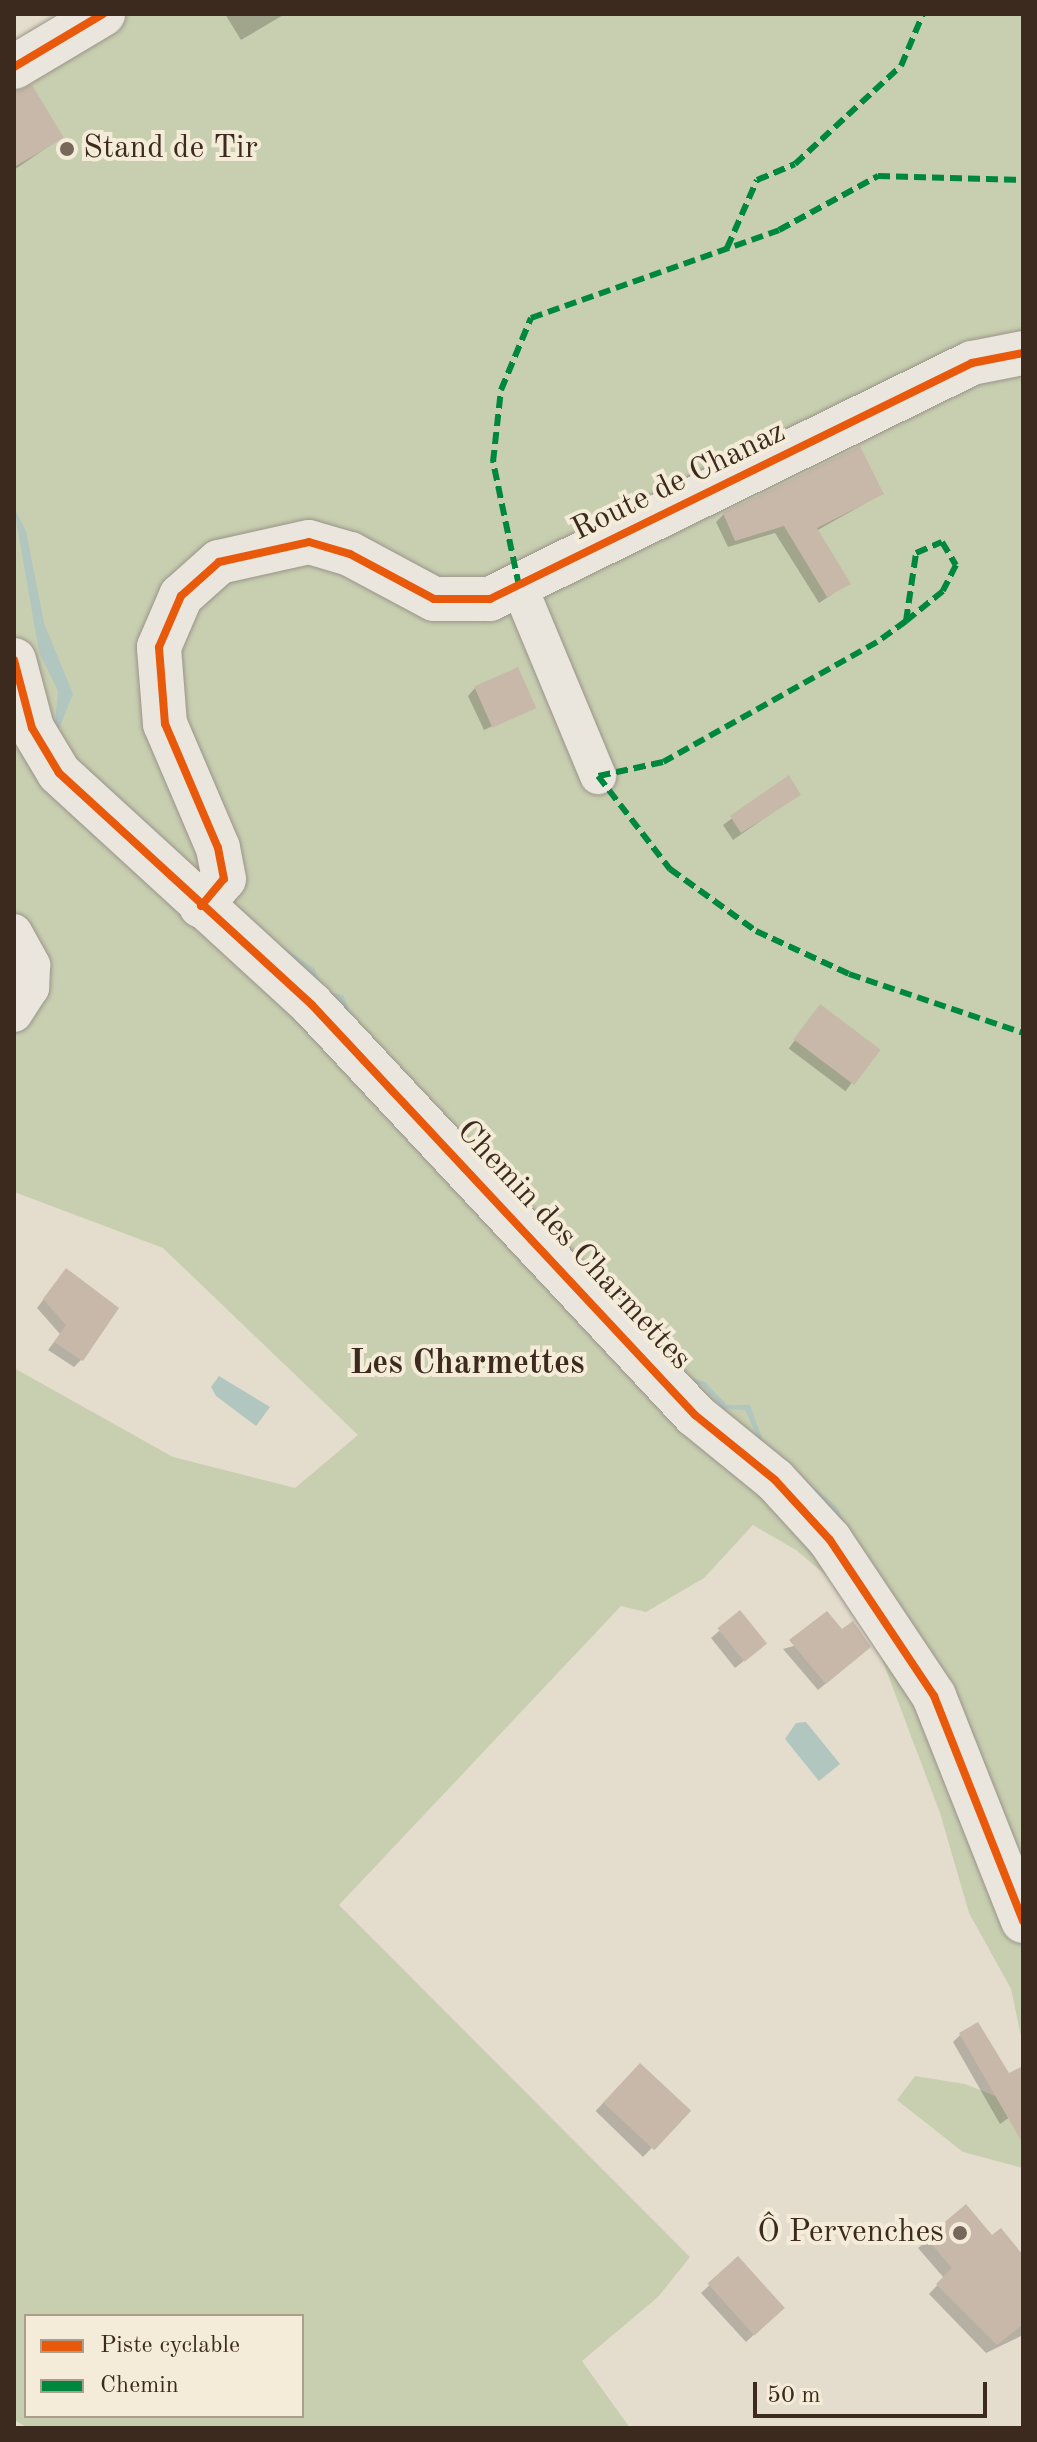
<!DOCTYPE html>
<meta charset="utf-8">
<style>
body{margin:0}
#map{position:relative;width:1037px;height:2442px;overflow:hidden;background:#e4ddcd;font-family:"Old Standard TT",serif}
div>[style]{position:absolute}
.green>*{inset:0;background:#c8cfb0}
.water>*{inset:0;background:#b1c6bf}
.shadow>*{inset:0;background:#0003;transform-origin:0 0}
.building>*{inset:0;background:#c8b8a9;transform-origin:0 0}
.roads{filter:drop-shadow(0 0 2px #9a9389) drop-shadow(0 0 2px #9a9389)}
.street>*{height:36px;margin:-18px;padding:0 18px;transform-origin:18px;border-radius:18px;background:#eae6de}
.secondary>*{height:44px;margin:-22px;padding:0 22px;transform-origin:22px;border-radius:22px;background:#eae6de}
.quiet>*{height:6px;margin-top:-3px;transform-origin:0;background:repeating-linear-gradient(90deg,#00873e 0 12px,transparent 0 18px)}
.cycleway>*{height:8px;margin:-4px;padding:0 4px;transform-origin:4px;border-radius:4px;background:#e8590c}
.dots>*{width:22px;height:22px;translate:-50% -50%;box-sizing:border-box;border:4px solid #f4ecd8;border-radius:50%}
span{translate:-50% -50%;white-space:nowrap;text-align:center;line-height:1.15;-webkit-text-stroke:8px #f4ecd8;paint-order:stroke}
.poi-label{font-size:32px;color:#3b2a1d}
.left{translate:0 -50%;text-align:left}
.right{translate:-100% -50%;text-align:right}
.street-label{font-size:32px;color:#3b2a1d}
.neighbourhood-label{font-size:34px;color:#3b2a1d;font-weight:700}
.frame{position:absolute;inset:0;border:16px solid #3b2a1d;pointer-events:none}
.legend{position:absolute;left:24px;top:2314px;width:280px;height:104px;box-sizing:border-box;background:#f4ecd8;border:2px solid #aa9e8d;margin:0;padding:10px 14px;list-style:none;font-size:24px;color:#3b2a1d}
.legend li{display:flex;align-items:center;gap:16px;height:40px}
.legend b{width:40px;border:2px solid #aa9e8d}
.scale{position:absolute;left:753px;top:2382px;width:234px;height:36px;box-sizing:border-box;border:4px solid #3b2a1d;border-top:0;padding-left:10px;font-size:24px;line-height:28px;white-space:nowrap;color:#3b2a1d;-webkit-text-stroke:6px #f4ecd8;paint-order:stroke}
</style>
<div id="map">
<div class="green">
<i style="clip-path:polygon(evenodd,124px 14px,1023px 14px,1023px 2046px,1011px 1989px,969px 1913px,940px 1813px,862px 1606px,796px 1550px,753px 1525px,704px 1578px,646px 1612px,621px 1606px,339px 1905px,690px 2257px,658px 2297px,582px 2361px,630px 2428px,28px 2428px,14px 2420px,14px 1368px,173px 1457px,295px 1488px,358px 1435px,163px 1248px,14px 1192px,14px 80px,124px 14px,26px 2316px,302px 2316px,302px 2416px,26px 2416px,26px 2316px)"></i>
<i style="clip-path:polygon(915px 2076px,965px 2084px,1023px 2107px,1023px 2168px,963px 2152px,897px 2100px)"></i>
</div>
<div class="water">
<i style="clip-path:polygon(14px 508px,26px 531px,44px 623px,73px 694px,53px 744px,58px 691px,39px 652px)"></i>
<i style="clip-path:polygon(240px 918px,315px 969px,322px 991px,343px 995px,353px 1019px,478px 1150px,516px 1168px,528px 1204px,654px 1334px,684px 1376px,705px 1382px,727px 1405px,750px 1405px,765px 1446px,838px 1508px,853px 1549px,961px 1714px,975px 1754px,828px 1513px,763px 1449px,745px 1410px,724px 1409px,701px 1385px,681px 1380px,524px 1207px,511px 1171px,474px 1154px,347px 1022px,340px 999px,318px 995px,239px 929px)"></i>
<i style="clip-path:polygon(219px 1376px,270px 1407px,256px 1426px,216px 1396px,211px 1387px)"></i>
<i style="clip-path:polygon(806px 1722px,840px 1764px,819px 1781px,785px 1739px,796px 1723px)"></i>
</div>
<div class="shadow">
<i style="clip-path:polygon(225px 14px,285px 14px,241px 40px)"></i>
<i style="clip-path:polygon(14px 98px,61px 138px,14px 170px)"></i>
<i style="clip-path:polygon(882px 494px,816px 531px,849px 583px,819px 603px,775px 533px,728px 547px,716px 522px,724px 514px)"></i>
<i style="clip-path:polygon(475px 688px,534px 707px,484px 730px,468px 696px)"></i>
<i style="clip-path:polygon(788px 777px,798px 795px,733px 840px,723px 825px)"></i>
<i style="left:820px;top:1007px;width:71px;height:52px;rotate:37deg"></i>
<i style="clip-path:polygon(66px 1270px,81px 1360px,74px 1367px,48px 1350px,60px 1334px,37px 1308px)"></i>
<i style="clip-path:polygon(740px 1613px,756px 1651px,735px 1668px,711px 1638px)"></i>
<i style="clip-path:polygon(842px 1632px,861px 1654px,818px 1690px,783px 1649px)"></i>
<i style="clip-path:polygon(960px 2035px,1009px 2076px,1023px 2068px,1023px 2108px,1000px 2124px,953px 2042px)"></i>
<i style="left:640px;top:2065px;width:66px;height:64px;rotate:44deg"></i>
<i style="clip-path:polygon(966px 2207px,992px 2237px,1023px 2258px,1023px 2335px,986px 2353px,929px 2294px,944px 2278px,918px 2248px)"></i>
<i style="clip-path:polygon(738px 2259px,775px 2315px,746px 2342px,701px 2293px)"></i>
</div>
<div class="building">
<i style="clip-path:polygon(32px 85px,64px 138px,14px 167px,14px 92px)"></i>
<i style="clip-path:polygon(860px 446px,884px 494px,817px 528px,851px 584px,827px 597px,784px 526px,735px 541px,723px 513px)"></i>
<i style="left:518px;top:667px;width:45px;height:48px;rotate:66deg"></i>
<i style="clip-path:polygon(789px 775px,801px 795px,741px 833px,730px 816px)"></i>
<i style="left:820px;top:1004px;width:76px;height:44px;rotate:37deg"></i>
<i style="clip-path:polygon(66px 1268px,119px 1308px,83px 1361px,54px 1342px,66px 1325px,43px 1299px)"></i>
<i style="left:740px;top:1610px;width:43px;height:29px;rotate:51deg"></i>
<i style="clip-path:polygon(827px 1611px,842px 1629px,853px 1621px,871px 1647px,826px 1684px,789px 1640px)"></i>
<i style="clip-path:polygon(978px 2022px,1009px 2073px,1023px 2066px,1023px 2144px,959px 2033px)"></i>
<i style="left:640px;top:2063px;width:70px;height:54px;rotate:43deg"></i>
<i style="clip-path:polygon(966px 2204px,992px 2235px,1001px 2228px,1023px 2255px,1023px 2324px,997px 2345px,936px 2284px,952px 2268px,926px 2238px)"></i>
<i style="left:738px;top:2256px;width:70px;height:41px;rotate:48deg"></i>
</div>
<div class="roads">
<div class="street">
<i style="left:519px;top:586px;width:206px;rotate:67.4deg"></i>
<i style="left:14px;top:932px;width:38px;rotate:61deg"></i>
<i style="left:32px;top:965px;width:23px;rotate:92deg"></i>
<i style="left:31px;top:988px;width:31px;rotate:123deg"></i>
</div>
<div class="secondary">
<i style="left:14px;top:67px;width:104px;rotate:-30.8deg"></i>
<i style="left:14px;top:660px;width:70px;rotate:75.2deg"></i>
<i style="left:32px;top:728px;width:52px;rotate:59deg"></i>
<i style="left:59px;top:773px;width:343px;rotate:42.5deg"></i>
<i style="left:312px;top:1005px;width:561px;rotate:46.95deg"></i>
<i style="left:695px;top:1415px;width:103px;rotate:39.1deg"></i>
<i style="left:775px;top:1480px;width:81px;rotate:47.5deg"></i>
<i style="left:830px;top:1540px;width:187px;rotate:56.3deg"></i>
<i style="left:934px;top:1696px;width:242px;rotate:68.4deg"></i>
<i style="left:201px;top:906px;width:35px;rotate:-50deg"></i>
<i style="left:224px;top:879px;width:32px;rotate:-101deg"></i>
<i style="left:218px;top:848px;width:135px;rotate:-113.1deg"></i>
<i style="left:165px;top:724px;width:77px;rotate:-94.5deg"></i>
<i style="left:159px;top:647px;width:56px;rotate:-66.7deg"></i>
<i style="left:181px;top:596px;width:51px;rotate:-41.8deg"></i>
<i style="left:219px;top:562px;width:92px;rotate:-12.5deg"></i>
<i style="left:309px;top:542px;width:43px;rotate:16.3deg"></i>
<i style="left:350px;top:554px;width:95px;rotate:28.2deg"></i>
<i style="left:434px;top:599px;width:56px"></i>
<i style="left:490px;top:599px;width:537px;rotate:-26.09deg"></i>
<i style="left:972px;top:363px;width:52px;rotate:-11.1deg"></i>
</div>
</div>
<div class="quiet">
<i style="left:727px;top:248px;width:74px;rotate:-66.2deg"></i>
<i style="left:757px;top:180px;width:41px;rotate:-22.8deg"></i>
<i style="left:795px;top:164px;width:144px;rotate:-42.8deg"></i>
<i style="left:901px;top:66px;width:56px;rotate:-67.1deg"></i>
<i style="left:519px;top:586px;width:127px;rotate:-101.8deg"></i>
<i style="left:493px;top:462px;width:72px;rotate:-83.7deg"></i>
<i style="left:501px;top:390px;width:78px;rotate:-67.4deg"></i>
<i style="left:531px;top:318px;width:263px;rotate:-19.5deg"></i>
<i style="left:779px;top:230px;width:113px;rotate:-28.6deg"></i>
<i style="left:878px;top:176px;width:145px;rotate:1.6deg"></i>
<i style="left:906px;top:621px;width:69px;rotate:-81.6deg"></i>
<i style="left:916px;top:553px;width:28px;rotate:-23deg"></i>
<i style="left:942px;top:542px;width:27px;rotate:59deg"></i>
<i style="left:956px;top:565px;width:29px;rotate:117deg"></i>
<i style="left:943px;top:591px;width:48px;rotate:141deg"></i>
<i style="left:906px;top:621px;width:36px;rotate:144deg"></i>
<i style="left:877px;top:642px;width:245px;rotate:150.7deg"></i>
<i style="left:663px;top:762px;width:66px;rotate:167.8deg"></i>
<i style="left:598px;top:776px;width:118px;rotate:52.3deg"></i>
<i style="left:670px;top:869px;width:106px;rotate:35.8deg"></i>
<i style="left:756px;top:931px;width:102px;rotate:24.8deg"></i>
<i style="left:849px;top:974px;width:184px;rotate:18.7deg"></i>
</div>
<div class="cycleway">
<i style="left:14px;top:67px;width:104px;rotate:-30.8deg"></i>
<i style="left:14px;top:660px;width:70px;rotate:75.2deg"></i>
<i style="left:32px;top:728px;width:52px;rotate:59deg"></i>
<i style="left:59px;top:773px;width:343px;rotate:42.5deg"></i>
<i style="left:312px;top:1005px;width:561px;rotate:46.95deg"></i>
<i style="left:695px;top:1415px;width:103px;rotate:39.1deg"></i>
<i style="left:775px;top:1480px;width:81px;rotate:47.5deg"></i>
<i style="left:830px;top:1540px;width:187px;rotate:56.3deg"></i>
<i style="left:934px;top:1696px;width:242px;rotate:68.4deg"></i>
<i style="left:201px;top:906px;width:35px;rotate:-50deg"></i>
<i style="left:224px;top:879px;width:32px;rotate:-101deg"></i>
<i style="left:218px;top:848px;width:135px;rotate:-113.1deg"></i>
<i style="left:165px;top:724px;width:77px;rotate:-94.5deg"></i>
<i style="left:159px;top:647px;width:56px;rotate:-66.7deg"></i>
<i style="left:181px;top:596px;width:51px;rotate:-41.8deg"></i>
<i style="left:219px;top:562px;width:92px;rotate:-12.5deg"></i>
<i style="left:309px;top:542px;width:43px;rotate:16.3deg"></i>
<i style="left:350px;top:554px;width:95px;rotate:28.2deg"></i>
<i style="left:434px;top:599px;width:56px"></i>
<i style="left:490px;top:599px;width:537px;rotate:-26.09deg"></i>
<i style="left:972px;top:363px;width:52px;rotate:-11.1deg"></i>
</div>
<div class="dots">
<i style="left:67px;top:149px;background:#76695b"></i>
<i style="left:960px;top:2233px;background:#76695b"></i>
</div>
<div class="poi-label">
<span class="left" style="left:83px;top:149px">Stand de Tir</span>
<span class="right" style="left:944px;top:2233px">Ô Pervenches</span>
</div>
<div class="street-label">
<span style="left:679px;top:482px;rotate:-26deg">Route de Chanaz</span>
<span style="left:573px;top:1246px;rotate:47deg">Chemin des Charmettes</span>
</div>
<div class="neighbourhood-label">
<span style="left:467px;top:1365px">Les Charmettes</span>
</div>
<div class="frame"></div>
<ul class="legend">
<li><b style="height:10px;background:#e8590c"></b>Piste cyclable</li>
<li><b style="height:10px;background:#00873e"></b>Chemin</li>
</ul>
<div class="scale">50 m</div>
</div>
